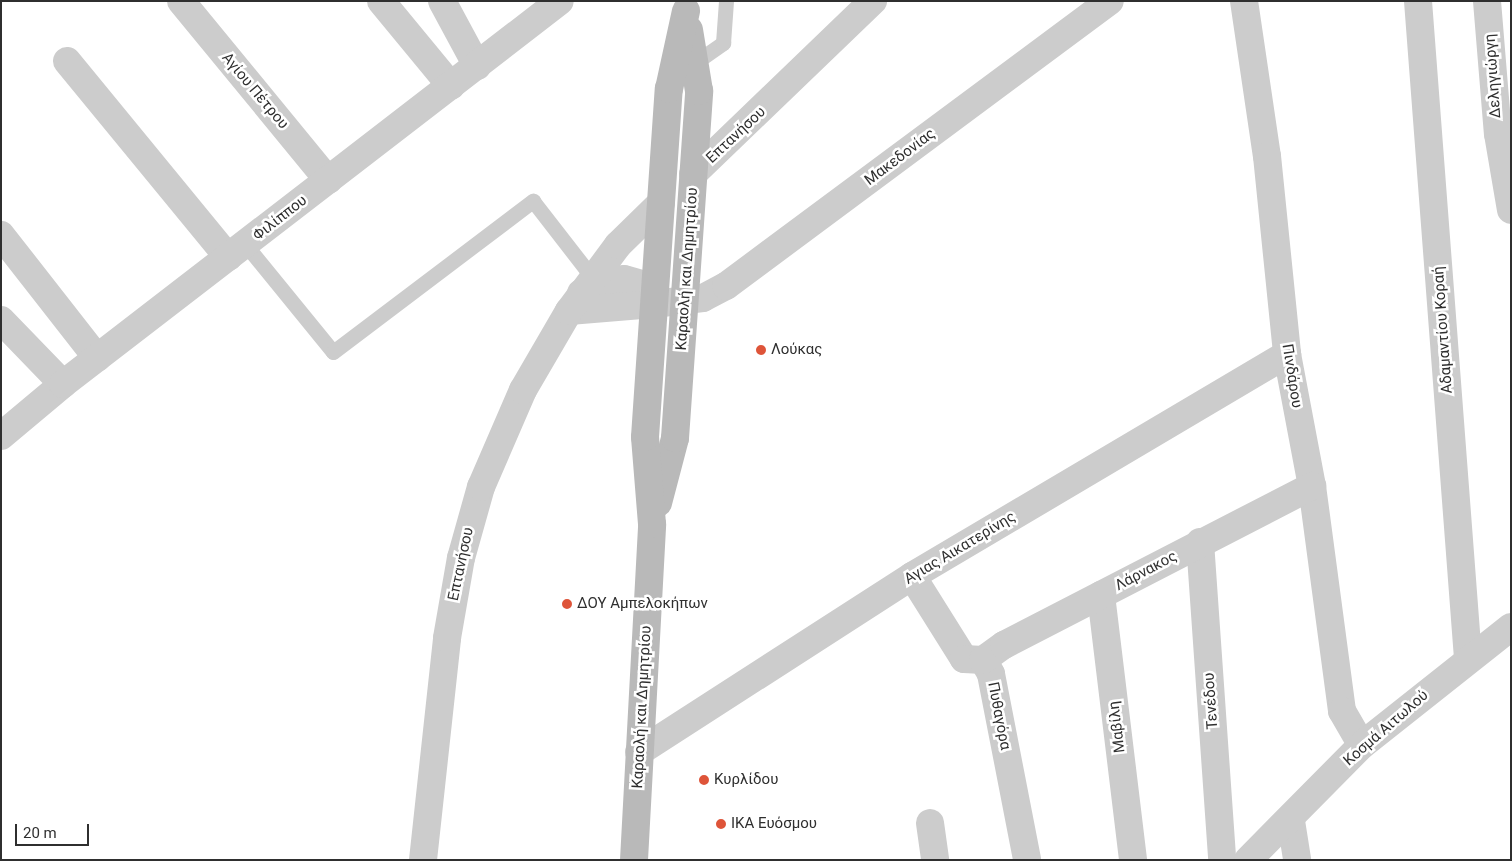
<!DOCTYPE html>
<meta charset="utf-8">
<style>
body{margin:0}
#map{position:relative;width:1512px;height:861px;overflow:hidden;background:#fff;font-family:Roboto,sans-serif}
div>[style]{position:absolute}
.service>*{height:15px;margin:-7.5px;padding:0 7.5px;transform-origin:7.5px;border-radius:7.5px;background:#ccc}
.minor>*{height:28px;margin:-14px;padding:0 14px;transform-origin:14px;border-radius:14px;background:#ccc}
.tertiary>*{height:28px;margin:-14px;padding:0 14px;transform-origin:14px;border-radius:14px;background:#ccc}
.secondary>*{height:28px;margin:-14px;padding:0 14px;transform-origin:14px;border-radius:14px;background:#b9b9b9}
.dots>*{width:14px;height:14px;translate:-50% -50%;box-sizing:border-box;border:2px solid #fff;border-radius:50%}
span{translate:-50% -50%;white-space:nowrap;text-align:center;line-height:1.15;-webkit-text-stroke:5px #fff;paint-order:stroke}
.street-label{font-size:15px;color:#2f2f2f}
.poi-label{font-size:15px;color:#2f2f2f}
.left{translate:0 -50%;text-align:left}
.frame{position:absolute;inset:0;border:2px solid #2f2f2f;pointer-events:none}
.scale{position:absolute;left:15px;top:824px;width:74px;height:22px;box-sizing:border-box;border:2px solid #2f2f2f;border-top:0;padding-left:6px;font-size:15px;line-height:18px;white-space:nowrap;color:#2f2f2f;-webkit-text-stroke:4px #fff;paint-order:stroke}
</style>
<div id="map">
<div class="service">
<i style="left:693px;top:64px;width:37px;rotate:-35deg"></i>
<i style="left:723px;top:43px;width:42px;rotate:-85.9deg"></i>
<i style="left:245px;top:244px;width:139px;rotate:50.8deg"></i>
<i style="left:333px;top:352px;width:251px;rotate:-37.1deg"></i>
<i style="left:533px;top:201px;width:96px;rotate:52.2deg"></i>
</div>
<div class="minor">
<i style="left:181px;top:1px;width:232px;rotate:50.6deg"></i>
<i style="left:381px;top:1px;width:110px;rotate:50.5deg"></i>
<i style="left:442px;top:1px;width:74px;rotate:61.7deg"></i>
<i style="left:1244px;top:1px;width:157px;rotate:81.6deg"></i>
<i style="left:1267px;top:156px;width:199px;rotate:84.2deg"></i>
<i style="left:1287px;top:354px;width:134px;rotate:79.3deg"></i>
<i style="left:1312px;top:486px;width:227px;rotate:82.4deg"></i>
<i style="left:1342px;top:711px;width:39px;rotate:60deg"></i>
<i style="left:1418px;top:1px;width:659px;rotate:85.65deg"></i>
<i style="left:1487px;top:1px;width:133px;rotate:85.3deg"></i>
<i style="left:1498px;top:134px;width:77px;rotate:80.3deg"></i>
<i style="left:67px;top:61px;width:254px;rotate:50.6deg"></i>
<i style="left:693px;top:174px;width:250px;rotate:-43.9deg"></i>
<i style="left:1px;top:235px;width:156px;rotate:52deg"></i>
<i style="left:581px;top:293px;width:45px;rotate:-18deg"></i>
<i style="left:624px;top:279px;width:32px;rotate:16deg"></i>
<i style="left:569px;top:311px;width:85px;rotate:-4.7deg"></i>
<i style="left:1px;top:436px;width:81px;rotate:-40deg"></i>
<i style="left:1200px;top:542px;width:319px;rotate:86deg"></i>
<i style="left:912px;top:576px;width:98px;rotate:57.9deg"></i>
<i style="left:964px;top:659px;width:19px;rotate:3deg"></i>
<i style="left:983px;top:660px;width:16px;rotate:60deg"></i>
<i style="left:991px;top:674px;width:189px;rotate:79deg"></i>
<i style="left:1101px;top:595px;width:267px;rotate:83.1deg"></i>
<i style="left:983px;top:660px;width:26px;rotate:-36deg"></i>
<i style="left:1004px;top:645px;width:347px;rotate:-27.3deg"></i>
<i style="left:639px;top:752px;width:325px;rotate:-32.8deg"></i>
<i style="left:912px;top:576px;width:436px;rotate:-30.6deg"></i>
<i style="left:1291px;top:821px;width:39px;rotate:81deg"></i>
<i style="left:930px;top:823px;width:37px;rotate:82deg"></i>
<i style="left:423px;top:860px;width:223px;rotate:-83.8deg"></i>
<i style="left:447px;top:638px;width:81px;rotate:-80.1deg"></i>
<i style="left:461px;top:558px;width:74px;rotate:-74.3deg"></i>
<i style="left:481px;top:487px;width:106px;rotate:-66.6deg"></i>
<i style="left:523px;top:390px;width:91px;rotate:-59.8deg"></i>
<i style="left:569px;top:311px;width:82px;rotate:-53.4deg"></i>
<i style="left:618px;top:245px;width:60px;rotate:-44.3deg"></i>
</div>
<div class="tertiary">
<i style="left:654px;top:304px;width:49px;rotate:-7deg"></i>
<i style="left:703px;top:298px;width:26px;rotate:-28deg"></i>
<i style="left:726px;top:286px;width:478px;rotate:-36.6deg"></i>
<i style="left:1px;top:320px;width:89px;rotate:45.9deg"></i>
<i style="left:63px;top:384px;width:627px;rotate:-37.62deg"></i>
<i style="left:1248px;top:860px;width:162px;rotate:-45.3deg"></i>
<i style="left:1362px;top:745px;width:190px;rotate:-38.4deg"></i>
</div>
<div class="secondary">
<i style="left:658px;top:503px;width:67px;rotate:-75.3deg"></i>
<i style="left:675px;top:438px;width:348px;rotate:-86deg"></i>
<i style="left:699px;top:91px;width:62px;rotate:-99.3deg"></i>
<i style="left:634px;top:860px;width:336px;rotate:-86.9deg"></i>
<i style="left:652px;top:524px;width:87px;rotate:-94.6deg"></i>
<i style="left:645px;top:437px;width:349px;rotate:-86.1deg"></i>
<i style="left:669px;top:89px;width:80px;rotate:-77.7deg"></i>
</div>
<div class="dots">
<i style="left:761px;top:350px;background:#de5439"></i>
<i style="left:567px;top:604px;background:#de5439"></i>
<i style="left:704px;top:780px;background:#de5439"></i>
<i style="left:721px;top:824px;background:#de5439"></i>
</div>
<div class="street-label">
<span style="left:1493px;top:76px;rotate:-94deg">Δεληγιώργη</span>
<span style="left:255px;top:91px;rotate:50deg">Αγίου Πέτρου</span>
<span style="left:736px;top:135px;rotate:-43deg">Επτανήσου</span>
<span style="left:900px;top:157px;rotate:-37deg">Μακεδονίας</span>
<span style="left:280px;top:218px;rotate:-38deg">Φιλίππου</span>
<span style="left:687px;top:269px;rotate:-86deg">Καραολή και Δημητρίου</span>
<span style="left:1443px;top:330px;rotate:-94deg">Αδαμαντίου Κοραή</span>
<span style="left:1292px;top:376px;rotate:81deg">Πινδάρου</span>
<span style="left:960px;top:548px;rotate:-31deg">Αγιας Αικατερίνης</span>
<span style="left:461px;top:564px;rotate:-78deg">Επτανήσου</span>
<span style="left:1146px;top:571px;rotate:-28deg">Λάρνακος</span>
<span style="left:1211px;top:701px;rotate:-94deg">Τενέδου</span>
<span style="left:642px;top:707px;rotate:-87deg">Καραολή και Δημητρίου</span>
<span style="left:999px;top:716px;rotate:79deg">Πυθαγόρα</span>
<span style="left:1117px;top:727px;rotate:-97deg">Μαβίλη</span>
<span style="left:1386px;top:728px;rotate:-41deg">Κοσμά Αιτωλού</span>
</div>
<div class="poi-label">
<span class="left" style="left:771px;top:350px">Λούκας</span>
<span class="left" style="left:577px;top:604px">ΔΟΥ Αμπελοκήπων</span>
<span class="left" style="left:714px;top:780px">Κυρλίδου</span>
<span class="left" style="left:731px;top:824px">ΙΚΑ Ευόσμου</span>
</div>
<div class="frame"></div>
<div class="scale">20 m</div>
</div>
